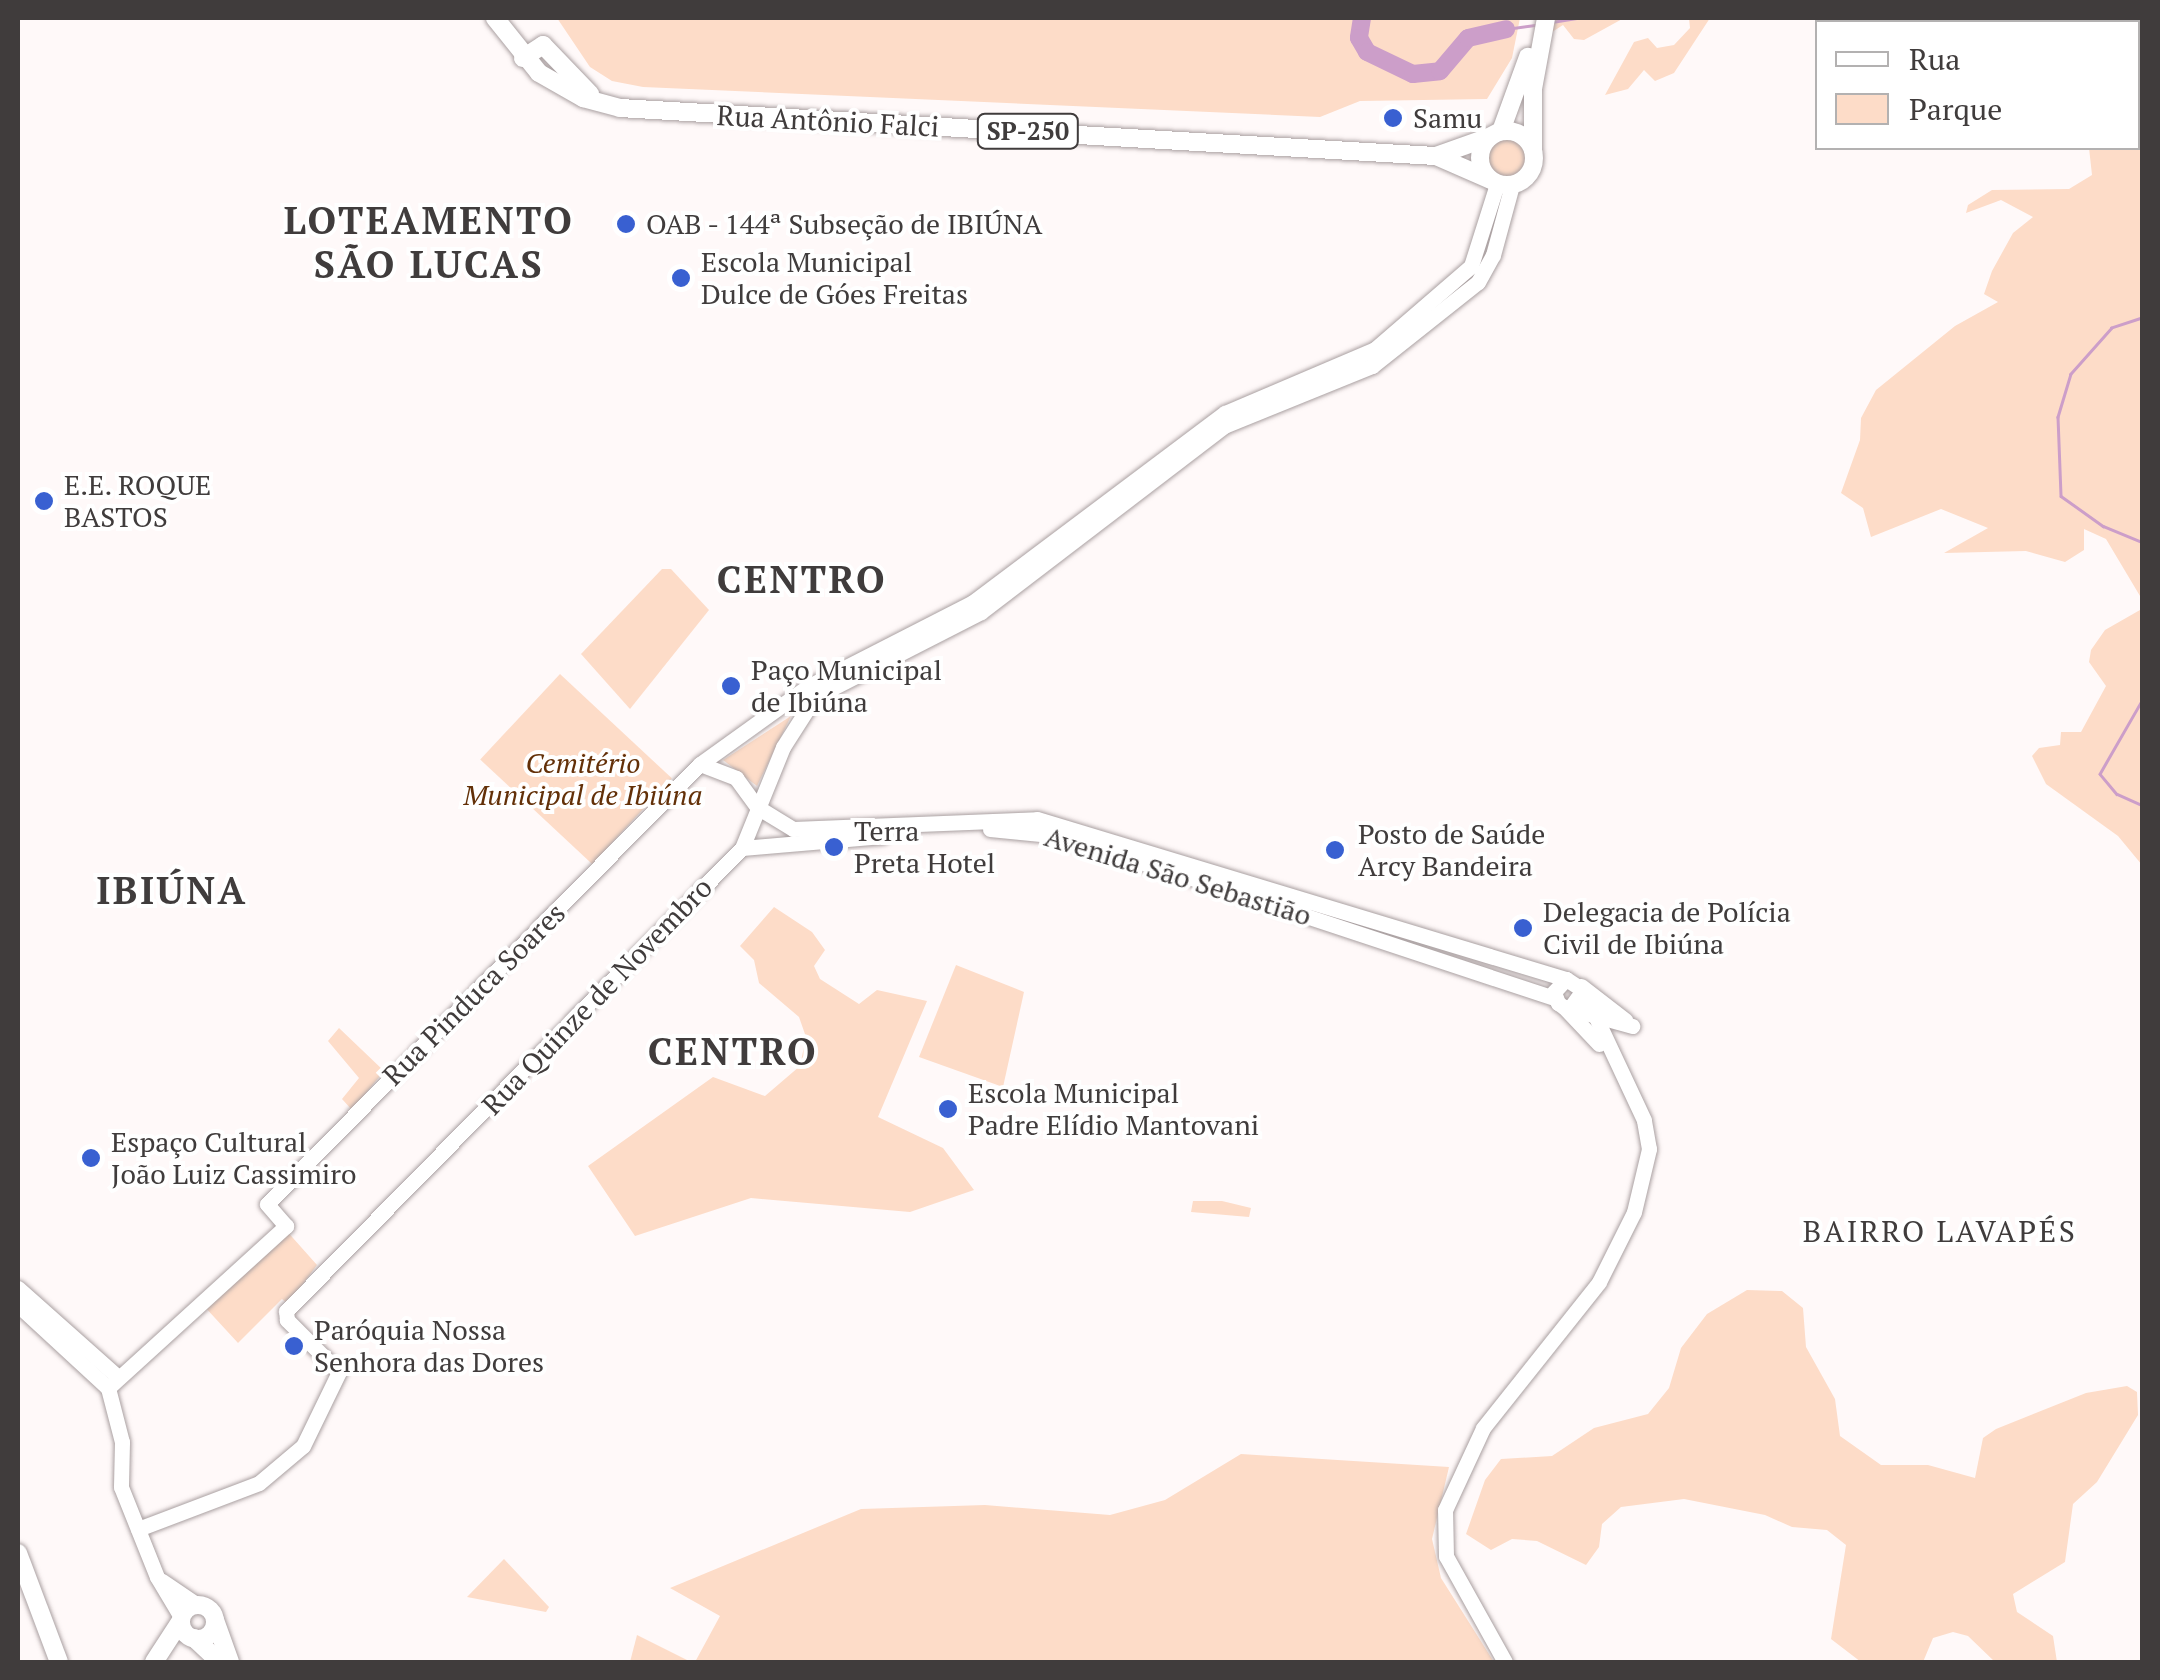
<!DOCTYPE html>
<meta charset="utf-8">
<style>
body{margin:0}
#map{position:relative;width:2160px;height:1680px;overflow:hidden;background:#fff9f9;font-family:"PT Serif",serif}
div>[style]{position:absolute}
.green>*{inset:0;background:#fddcc8;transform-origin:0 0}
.round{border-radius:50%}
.stream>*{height:2.5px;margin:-1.25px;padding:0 1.25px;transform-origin:1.25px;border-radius:1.25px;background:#cc9ec9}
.river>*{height:18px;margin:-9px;padding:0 9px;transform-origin:9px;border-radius:9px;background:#cc9ec9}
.roads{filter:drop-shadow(0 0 2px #aaa0a1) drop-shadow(0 0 2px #aaa0a1)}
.secondary>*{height:15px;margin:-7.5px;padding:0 7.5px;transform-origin:7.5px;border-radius:7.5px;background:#fff}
.primary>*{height:18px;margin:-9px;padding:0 9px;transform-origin:9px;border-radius:9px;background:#fff}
.primary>.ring{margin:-9px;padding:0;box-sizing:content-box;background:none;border:18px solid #fff;border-radius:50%}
.dots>*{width:28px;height:28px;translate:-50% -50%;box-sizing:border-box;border:5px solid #fff;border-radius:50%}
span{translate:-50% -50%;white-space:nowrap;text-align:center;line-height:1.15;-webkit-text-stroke:8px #fff;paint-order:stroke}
.shield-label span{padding:2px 8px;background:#fff;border:2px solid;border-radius:8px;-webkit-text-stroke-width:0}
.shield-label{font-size:25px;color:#403c3c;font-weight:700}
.poi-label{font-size:28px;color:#403c3c}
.left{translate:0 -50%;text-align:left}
.street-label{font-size:28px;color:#403c3c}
.park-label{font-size:28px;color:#633008;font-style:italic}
.neighbourhood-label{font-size:30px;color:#403c3c;letter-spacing:2.5px}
.district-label{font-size:38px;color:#403c3c;font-weight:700;letter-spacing:2.5px}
.frame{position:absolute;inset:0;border:20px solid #403c3c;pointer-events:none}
.legend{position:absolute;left:1815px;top:20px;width:325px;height:130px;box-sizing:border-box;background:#fff;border:2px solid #b3b1b1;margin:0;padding:12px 18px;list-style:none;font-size:30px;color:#403c3c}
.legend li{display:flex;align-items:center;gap:20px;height:50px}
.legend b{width:50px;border:2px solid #b3b1b1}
</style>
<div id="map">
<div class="green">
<i style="clip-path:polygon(557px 18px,1520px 18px,1512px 58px,1487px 99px,1360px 101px,1320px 117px,643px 87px,612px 81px,590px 67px)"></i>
<i style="clip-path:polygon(1550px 18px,1624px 18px,1584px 40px,1574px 39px,1563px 25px,1549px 34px)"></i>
<i style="clip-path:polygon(1689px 18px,1710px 18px,1674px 73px,1655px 81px,1644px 70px,1628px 89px,1605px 95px,1634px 42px,1648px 38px,1657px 48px,1674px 45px,1690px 28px)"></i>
<i style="clip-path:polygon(1928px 18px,2142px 18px,2142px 865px,2118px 836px,2046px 784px,2032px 756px,2039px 748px,2060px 745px,2061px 732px,2081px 732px,2106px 686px,2089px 662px,2091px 650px,2105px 630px,2140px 610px,2140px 596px,2106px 539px,2084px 529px,2084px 550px,2065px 562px,2026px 551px,1944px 553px,1988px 528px,1941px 509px,1871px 537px,1863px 508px,1841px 493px,1860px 440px,1861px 418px,1876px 390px,1955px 326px,1998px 302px,1984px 294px,1992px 271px,2013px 233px,2033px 217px,2001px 200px,1966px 213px,1968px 205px,1992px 190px,2069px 189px,2092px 175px,2089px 148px,2138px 148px,2138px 22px,1922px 22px)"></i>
<i class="round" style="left:1485px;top:136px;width:44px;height:44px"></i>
<i style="clip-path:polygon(662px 569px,671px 569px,709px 610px,630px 709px,581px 654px)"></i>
<i style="left:560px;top:674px;width:153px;height:117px;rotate:43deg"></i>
<i style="clip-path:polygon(791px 716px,757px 786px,723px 760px)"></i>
<i style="clip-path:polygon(774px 907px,812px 932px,825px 950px,814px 966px,820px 979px,859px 1004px,877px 990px,927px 1001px,878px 1117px,943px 1148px,974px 1190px,910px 1212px,751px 1198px,635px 1236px,588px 1166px,713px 1077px,765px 1096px,800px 1066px,806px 1037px,799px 1017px,759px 983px,754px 960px,740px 946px)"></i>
<i style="clip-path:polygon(956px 965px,1024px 992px,1003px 1087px,919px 1057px)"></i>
<i style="clip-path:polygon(339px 1028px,384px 1071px,352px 1110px,342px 1099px,359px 1078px,328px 1041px)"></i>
<i style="clip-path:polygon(1193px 1201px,1222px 1201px,1251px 1208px,1249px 1217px,1191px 1212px)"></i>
<i style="clip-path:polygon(285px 1229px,317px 1265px,288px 1304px,282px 1299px,238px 1343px,203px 1305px)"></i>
<i style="clip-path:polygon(1747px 1290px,1782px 1291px,1803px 1308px,1806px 1347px,1835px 1399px,1840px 1436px,1881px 1465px,1928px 1465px,1975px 1478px,1983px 1438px,1996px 1429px,2086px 1393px,2127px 1386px,2137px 1392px,2138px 1415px,2097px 1482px,2073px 1504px,2065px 1562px,2013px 1594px,2017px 1612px,2053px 1636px,2057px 1662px,1995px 1662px,1968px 1636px,1953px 1632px,1933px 1638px,1923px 1662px,1861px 1662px,1831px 1639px,1846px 1545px,1827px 1530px,1792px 1527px,1765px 1515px,1684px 1499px,1621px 1507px,1602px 1524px,1599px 1547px,1586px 1565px,1537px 1541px,1512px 1539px,1491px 1550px,1466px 1534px,1485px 1480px,1501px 1459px,1552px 1456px,1594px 1428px,1648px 1414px,1669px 1388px,1681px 1348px,1707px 1314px)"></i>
<i style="clip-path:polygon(1241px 1454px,1449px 1467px,1432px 1539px,1441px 1578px,1494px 1662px,695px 1662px,720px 1616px,670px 1588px,861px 1509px,985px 1505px,1110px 1515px,1165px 1500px)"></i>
<i style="clip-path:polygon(504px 1559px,549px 1607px,546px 1612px,467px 1597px)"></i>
<i style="clip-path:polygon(637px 1635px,691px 1662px,630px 1662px)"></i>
</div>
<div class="stream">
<i style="left:2007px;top:18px;width:6px;rotate:45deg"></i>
<i style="left:1552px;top:22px;width:26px;rotate:-9deg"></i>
<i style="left:1506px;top:29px;width:29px;rotate:-8deg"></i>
<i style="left:2138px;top:36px;width:6px;rotate:-45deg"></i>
<i style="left:2142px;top:318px;width:32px;rotate:162deg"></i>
<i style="left:2112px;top:328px;width:62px;rotate:131.7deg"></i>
<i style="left:2071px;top:374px;width:45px;rotate:106.8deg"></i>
<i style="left:2058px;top:417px;width:79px;rotate:87.8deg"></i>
<i style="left:2061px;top:496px;width:52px;rotate:35.5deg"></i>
<i style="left:2103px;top:526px;width:42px;rotate:22.3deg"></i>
<i style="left:2142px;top:701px;width:84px;rotate:119.9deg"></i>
<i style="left:2100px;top:774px;width:26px;rotate:50deg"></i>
<i style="left:2117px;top:794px;width:27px;rotate:24deg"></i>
</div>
<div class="river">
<i style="left:1362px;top:18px;width:20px;rotate:99deg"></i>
<i style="left:1359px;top:38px;width:16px;rotate:60deg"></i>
<i style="left:1367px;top:52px;width:51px;rotate:25.6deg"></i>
<i style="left:1413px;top:74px;width:27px;rotate:-6deg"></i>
<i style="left:1440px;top:71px;width:43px;rotate:-49.7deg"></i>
<i style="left:1468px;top:38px;width:39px;rotate:-13deg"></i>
</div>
<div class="roads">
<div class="secondary">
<i style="left:700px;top:764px;width:39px;rotate:21deg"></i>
<i style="left:736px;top:778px;width:36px;rotate:54deg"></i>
<i style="left:757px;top:807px;width:42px;rotate:31.4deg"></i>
<i style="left:793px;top:829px;width:244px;rotate:-2.3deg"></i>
<i style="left:1037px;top:819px;width:553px;rotate:16.83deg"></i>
<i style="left:990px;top:829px;width:61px;rotate:5.6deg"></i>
<i style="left:1051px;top:835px;width:121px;rotate:16.8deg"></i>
<i style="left:1167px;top:870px;width:409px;rotate:18.3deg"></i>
<i style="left:742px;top:848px;width:141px;rotate:-4.9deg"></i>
<i style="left:1581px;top:986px;width:56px;rotate:37.7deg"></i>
<i style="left:1564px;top:1007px;width:51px;rotate:46.6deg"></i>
<i style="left:1570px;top:1008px;width:22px;rotate:-54deg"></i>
<i style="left:1583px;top:990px;width:20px;rotate:-147deg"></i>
<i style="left:1566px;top:979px;width:18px;rotate:133deg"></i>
<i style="left:1554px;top:992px;width:12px;rotate:70deg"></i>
<i style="left:1558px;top:1003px;width:7px;rotate:34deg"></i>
<i style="left:1564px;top:1007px;width:71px;rotate:15.6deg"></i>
<i style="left:18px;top:1288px;width:134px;rotate:41.7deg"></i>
<i style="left:18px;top:1305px;width:122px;rotate:42.7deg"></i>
<i style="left:108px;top:1388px;width:241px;rotate:-42.3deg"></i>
<i style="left:286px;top:1226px;width:29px;rotate:-131deg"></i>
<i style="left:267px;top:1204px;width:617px;rotate:-45.46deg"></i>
<i style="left:700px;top:764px;width:132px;rotate:-35.7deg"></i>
<i style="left:807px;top:687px;width:186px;rotate:-27.1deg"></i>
<i style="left:973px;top:602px;width:315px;rotate:-36.9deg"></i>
<i style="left:1225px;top:413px;width:163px;rotate:-23.1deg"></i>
<i style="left:1375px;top:349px;width:127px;rotate:-40.8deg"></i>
<i style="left:1471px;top:266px;width:86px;rotate:-72.4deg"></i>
<i style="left:108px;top:1388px;width:56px;rotate:75.5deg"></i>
<i style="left:122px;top:1442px;width:45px;rotate:91.3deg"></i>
<i style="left:121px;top:1487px;width:97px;rotate:68.2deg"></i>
<i style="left:157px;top:1577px;width:47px;rotate:59deg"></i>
<i style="left:138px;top:1529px;width:129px;rotate:-20.8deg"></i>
<i style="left:259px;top:1483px;width:57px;rotate:-40.1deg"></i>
<i style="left:303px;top:1446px;width:82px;rotate:-64.1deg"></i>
<i style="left:339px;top:1372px;width:74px;rotate:-135deg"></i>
<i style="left:287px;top:1320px;width:9px;rotate:-96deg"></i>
<i style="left:286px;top:1311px;width:650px;rotate:-45.44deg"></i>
<i style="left:742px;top:848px;width:109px;rotate:-67.9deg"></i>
<i style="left:783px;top:747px;width:59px;rotate:-57.4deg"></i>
<i style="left:815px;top:697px;width:186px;rotate:-27.1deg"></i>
<i style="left:981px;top:612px;width:306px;rotate:-37.4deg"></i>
<i style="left:1224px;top:426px;width:160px;rotate:-22.1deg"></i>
<i style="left:1372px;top:366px;width:135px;rotate:-38.4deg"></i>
<i style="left:1478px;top:282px;width:31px;rotate:-61deg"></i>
<i style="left:1493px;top:255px;width:73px;rotate:-74.8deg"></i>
<i style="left:162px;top:1581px;width:41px;rotate:34.1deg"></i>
<i style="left:1505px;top:1662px;width:121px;rotate:-119.1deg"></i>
<i style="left:1446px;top:1556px;width:46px;rotate:-91.2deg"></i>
<i style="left:1445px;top:1510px;width:90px;rotate:-65.1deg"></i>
<i style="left:1483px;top:1428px;width:186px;rotate:-51.5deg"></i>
<i style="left:1599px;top:1282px;width:78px;rotate:-63.4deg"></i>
<i style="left:1634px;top:1212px;width:65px;rotate:-76.6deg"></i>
<i style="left:1649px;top:1149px;width:29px;rotate:-100deg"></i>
<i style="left:1644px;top:1120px;width:144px;rotate:-115.1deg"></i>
</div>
<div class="primary">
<i style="left:495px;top:18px;width:70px;rotate:51.3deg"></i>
<i style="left:539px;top:73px;width:51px;rotate:29.6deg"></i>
<i style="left:583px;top:98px;width:38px;rotate:15deg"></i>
<i style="left:620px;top:108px;width:817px;rotate:3.37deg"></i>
<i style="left:1436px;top:156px;width:58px;rotate:23.5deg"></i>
<i style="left:523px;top:58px;width:24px;rotate:-33deg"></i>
<i style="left:543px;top:45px;width:68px;rotate:46.2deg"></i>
<i class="ring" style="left:1480px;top:131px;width:36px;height:36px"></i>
<i style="left:1501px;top:131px;width:79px;rotate:-70deg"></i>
<i style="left:1533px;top:150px;width:61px;rotate:-90deg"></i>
<i style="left:1533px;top:89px;width:72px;rotate:-79.6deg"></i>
<i style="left:1436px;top:156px;width:56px;rotate:-19.7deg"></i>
<i style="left:18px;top:1553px;width:116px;rotate:69.4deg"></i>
<i class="ring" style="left:181px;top:1605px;width:16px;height:16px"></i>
<i style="left:215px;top:1620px;width:45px;rotate:70.3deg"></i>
<i style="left:194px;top:1638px;width:35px;rotate:43deg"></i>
<i style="left:154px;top:1662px;width:48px;rotate:-57deg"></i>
</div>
</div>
<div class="dots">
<i style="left:1393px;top:118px;background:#3960d1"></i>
<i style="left:626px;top:224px;background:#3960d1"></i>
<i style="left:681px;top:278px;background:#3960d1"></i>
<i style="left:44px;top:501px;background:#3960d1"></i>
<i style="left:731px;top:686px;background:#3960d1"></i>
<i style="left:834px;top:847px;background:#3960d1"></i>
<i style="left:1335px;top:850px;background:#3960d1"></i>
<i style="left:1523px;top:928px;background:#3960d1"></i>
<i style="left:948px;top:1109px;background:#3960d1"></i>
<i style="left:91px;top:1158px;background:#3960d1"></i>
<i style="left:294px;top:1346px;background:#3960d1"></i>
</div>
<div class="shield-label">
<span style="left:1028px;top:131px">SP-250</span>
</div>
<div class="poi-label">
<span class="left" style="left:1413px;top:118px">Samu</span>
<span class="left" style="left:646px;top:224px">OAB - 144ª Subseção de IBIÚNA</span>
<span class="left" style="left:701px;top:278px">Escola Municipal<br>Dulce de Góes Freitas</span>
<span class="left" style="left:64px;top:501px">E.E. ROQUE<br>BASTOS</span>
<span class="left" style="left:751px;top:686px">Paço Municipal<br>de Ibiúna</span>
<span class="left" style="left:854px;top:847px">Terra<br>Preta Hotel</span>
<span class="left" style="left:1358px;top:850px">Posto de Saúde<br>Arcy Bandeira</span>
<span class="left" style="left:1543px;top:928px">Delegacia de Polícia<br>Civil de Ibiúna</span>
<span class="left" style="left:968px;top:1109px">Escola Municipal<br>Padre Elídio Mantovani</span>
<span class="left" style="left:111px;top:1158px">Espaço Cultural<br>João Luiz Cassimiro</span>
<span class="left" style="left:314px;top:1346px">Paróquia Nossa<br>Senhora das Dores</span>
</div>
<div class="street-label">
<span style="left:828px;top:121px;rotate:3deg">Rua Antônio Falci</span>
<span style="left:1178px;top:876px;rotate:17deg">Avenida São Sebastião</span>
<span style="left:474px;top:994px;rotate:-45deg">Rua Pinduca Soares</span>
<span style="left:597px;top:996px;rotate:-46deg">Rua Quinze de Novembro</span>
</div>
<div class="park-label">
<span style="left:583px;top:779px">Cemitério<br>Municipal de Ibiúna</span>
</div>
<div class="neighbourhood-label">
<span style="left:1940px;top:1231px">BAIRRO LAVAPÉS</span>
</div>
<div class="district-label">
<span style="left:429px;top:243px">LOTEAMENTO<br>SÃO LUCAS</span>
<span style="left:802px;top:580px">CENTRO</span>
<span style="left:172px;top:891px">IBIÚNA</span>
<span style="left:733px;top:1052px">CENTRO</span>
</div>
<div class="frame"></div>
<ul class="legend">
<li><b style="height:12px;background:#fff"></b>Rua</li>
<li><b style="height:28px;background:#fddcc8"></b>Parque</li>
</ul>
</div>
